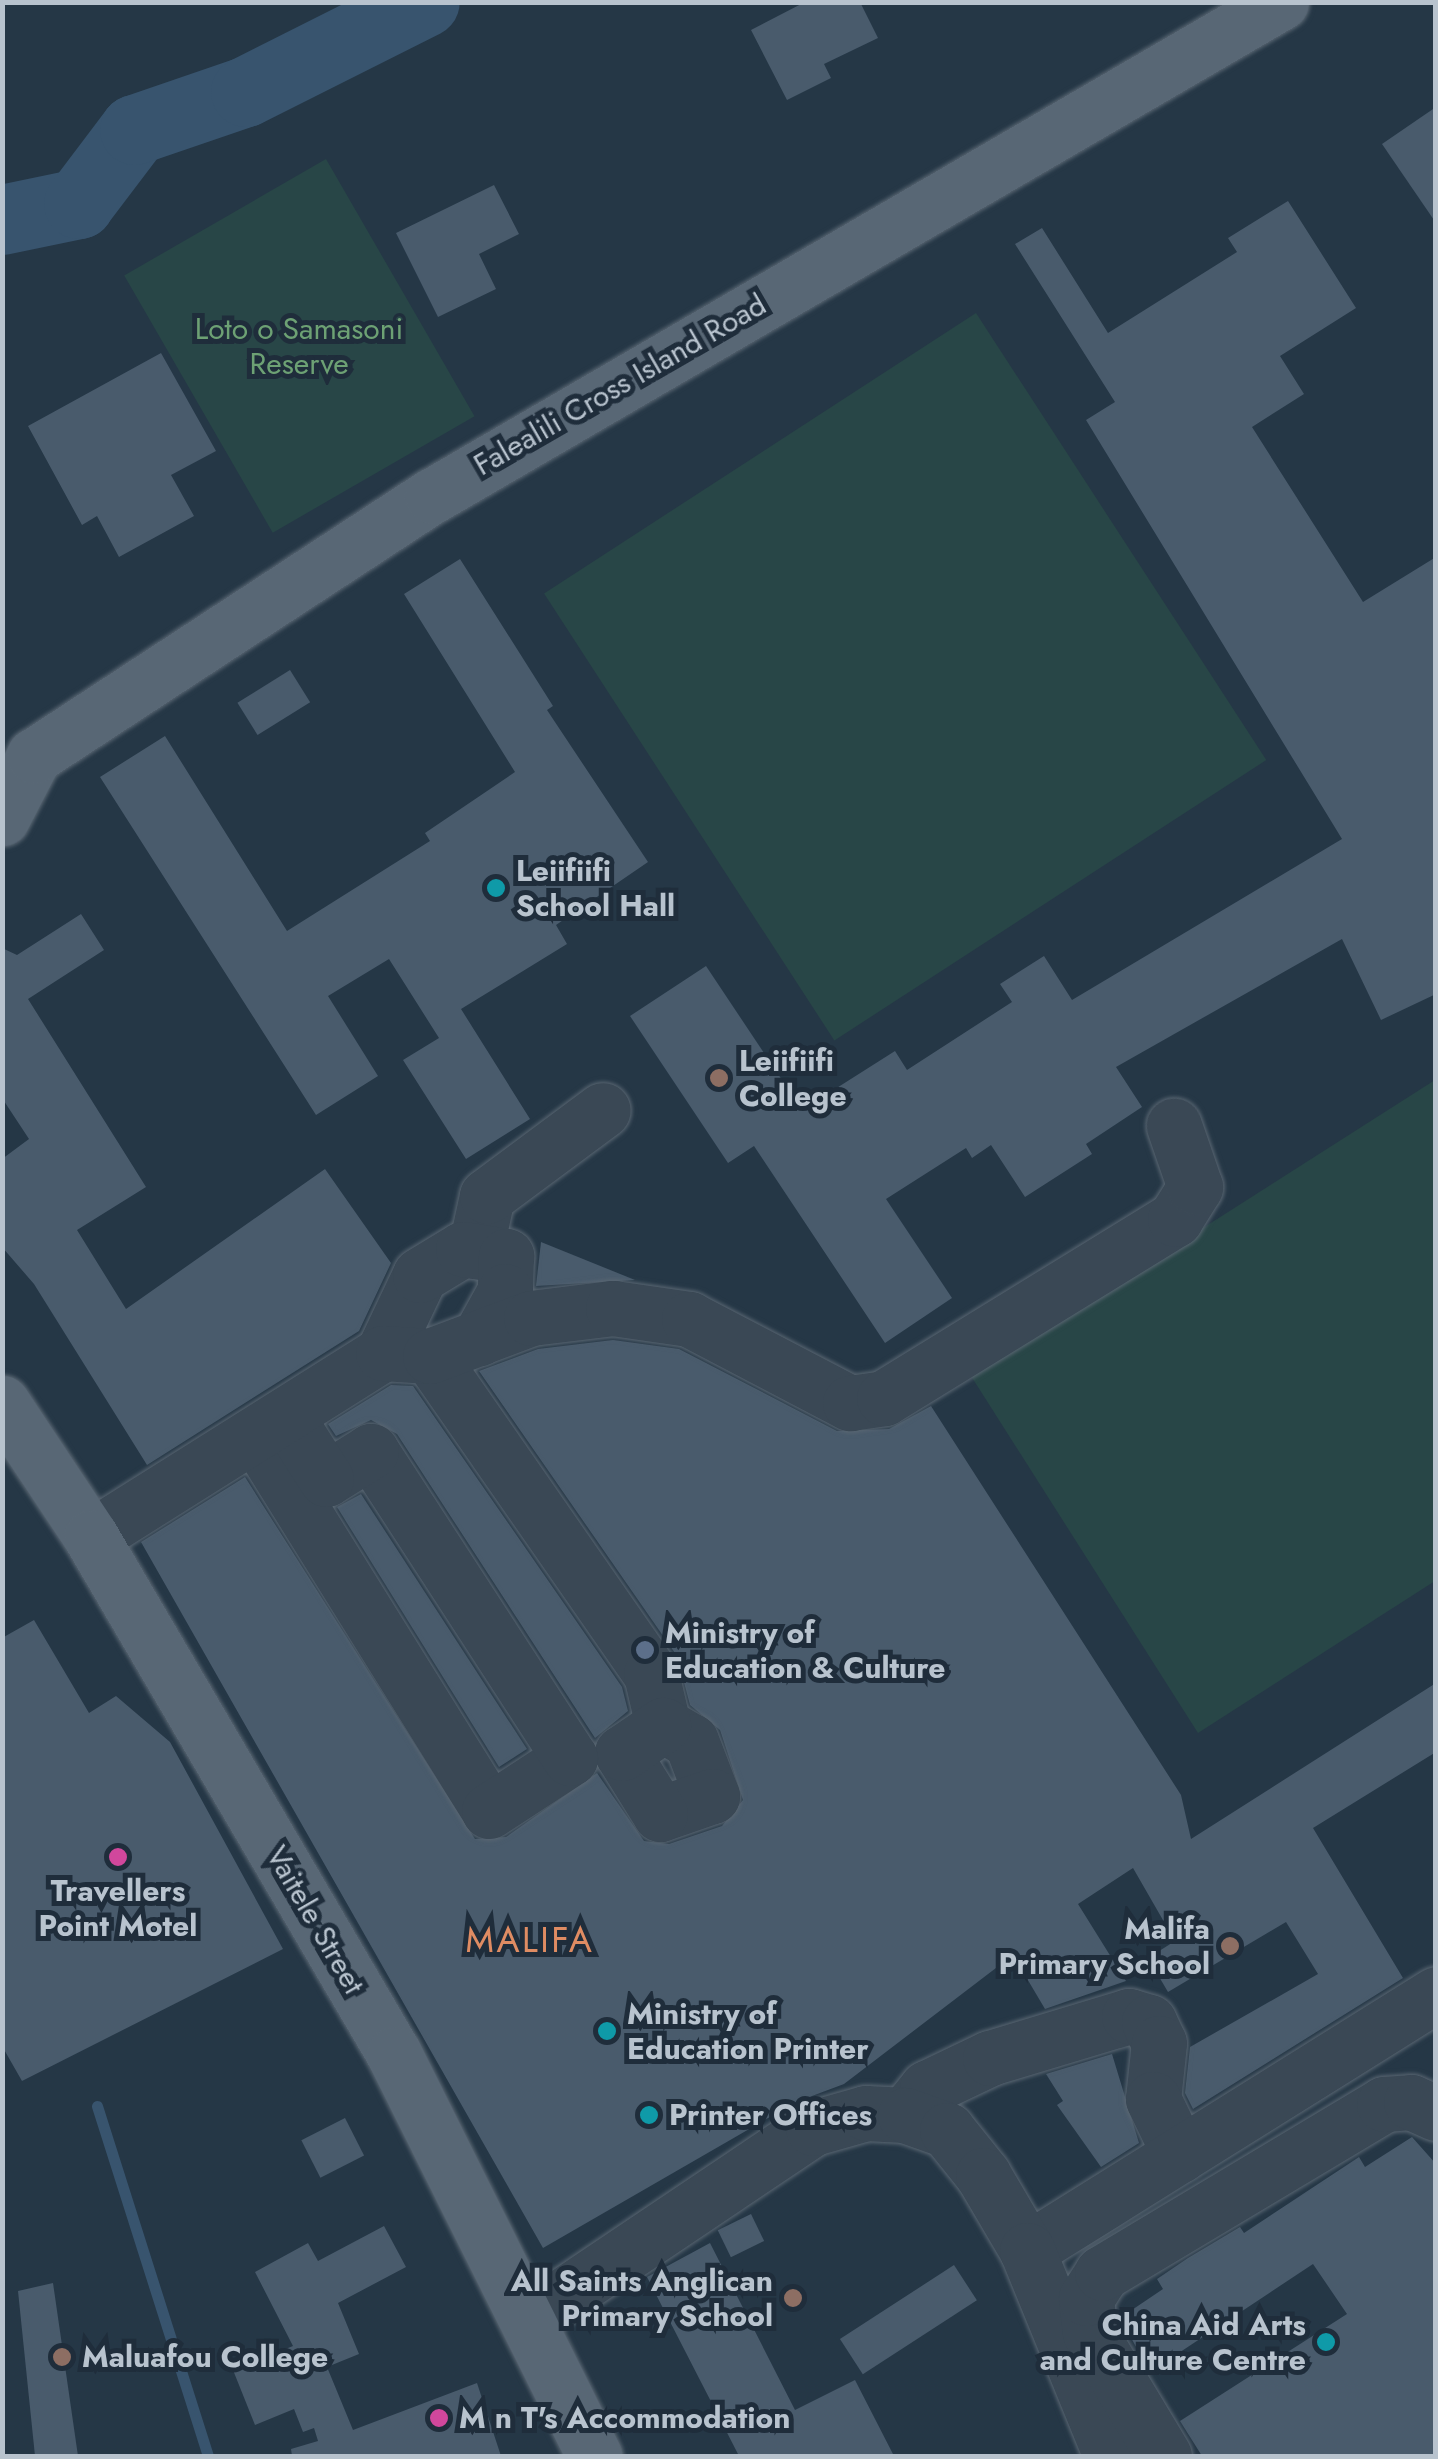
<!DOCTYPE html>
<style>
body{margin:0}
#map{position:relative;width:1438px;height:2459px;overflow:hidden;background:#253746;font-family:Jost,sans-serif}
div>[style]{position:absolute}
.green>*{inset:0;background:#284647;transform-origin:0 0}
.stream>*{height:11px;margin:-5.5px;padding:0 5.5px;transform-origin:5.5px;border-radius:5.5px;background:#38546e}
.river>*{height:70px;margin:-35px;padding:0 35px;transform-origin:35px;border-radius:35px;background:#38546e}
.building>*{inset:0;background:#495b6c;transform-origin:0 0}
.roads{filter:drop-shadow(0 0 2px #596672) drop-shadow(0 0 2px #596672)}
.minor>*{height:55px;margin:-27.5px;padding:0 27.5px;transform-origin:27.5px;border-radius:27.5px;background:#3a4855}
.major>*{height:55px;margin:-27.5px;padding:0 27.5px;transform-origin:27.5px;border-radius:27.5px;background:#586775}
.dots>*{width:28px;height:28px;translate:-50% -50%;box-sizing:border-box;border:5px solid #1f2d3b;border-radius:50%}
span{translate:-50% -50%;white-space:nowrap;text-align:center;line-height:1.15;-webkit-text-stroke:10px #1f2d3b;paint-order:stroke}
.park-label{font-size:30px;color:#6da174}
.street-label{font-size:30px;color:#b8c3ce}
.poi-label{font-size:30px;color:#b8c3ce;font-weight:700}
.left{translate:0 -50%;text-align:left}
.right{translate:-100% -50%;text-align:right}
.quarter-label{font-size:35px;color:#df8c63;letter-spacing:2.5px}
.frame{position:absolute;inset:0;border:5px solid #b8c3ce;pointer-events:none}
</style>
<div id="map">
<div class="green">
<i style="left:326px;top:159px;width:297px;height:233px;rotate:60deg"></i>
<i style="left:976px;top:313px;width:533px;height:515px;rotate:57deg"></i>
<i style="clip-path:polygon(1435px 1080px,1435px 1581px,1198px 1733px,971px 1376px)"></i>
</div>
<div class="stream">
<i style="left:97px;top:2106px;width:367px;rotate:72.4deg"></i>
</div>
<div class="river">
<i style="left:2px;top:220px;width:79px;rotate:-11.7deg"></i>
<i style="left:79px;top:204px;width:93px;rotate:-52.9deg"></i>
<i style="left:135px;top:130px;width:117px;rotate:-18.9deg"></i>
<i style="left:246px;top:92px;width:200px;rotate:-26.7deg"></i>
</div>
<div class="building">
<i style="clip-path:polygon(805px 2px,860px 2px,878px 38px,824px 64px,831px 78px,787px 100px,751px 30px)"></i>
<i style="clip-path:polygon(1436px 107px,1436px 223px,1382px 144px)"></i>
<i style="clip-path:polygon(494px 185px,519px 234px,479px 254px,496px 289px,438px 317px,396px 233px)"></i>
<i style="clip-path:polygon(1288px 201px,1356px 308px,1280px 356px,1304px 394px,1252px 427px,1363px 602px,1436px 557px,1436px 994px,1381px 1020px,1342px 939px,1116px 1067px,1142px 1107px,1086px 1144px,1092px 1154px,1025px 1197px,991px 1145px,972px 1158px,966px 1148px,886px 1199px,952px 1298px,885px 1343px,754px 1146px,728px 1163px,630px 1016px,706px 966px,802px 1110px,895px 1051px,907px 1070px,1012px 1002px,1000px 984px,1044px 956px,1072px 1000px,1342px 839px,1086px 420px,1115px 402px,1015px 244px,1042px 228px,1108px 333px,1237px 252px,1228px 238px)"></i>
<i style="clip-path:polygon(161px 353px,216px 451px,171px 475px,194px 516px,119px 557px,97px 516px,82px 525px,28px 426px)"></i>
<i style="clip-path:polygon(460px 559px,553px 706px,547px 710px,648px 862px,556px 925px,567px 944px,461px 1009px,530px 1119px,466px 1159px,403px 1060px,439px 1038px,389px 959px,328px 996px,378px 1076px,316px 1115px,100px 777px,165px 736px,287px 931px,430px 841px,425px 833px,515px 772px,404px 594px)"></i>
<i style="left:290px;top:670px;width:38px;height:62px;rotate:58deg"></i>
<i style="clip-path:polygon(81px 914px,104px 950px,28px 999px,146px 1187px,77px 1230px,126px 1309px,325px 1169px,391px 1263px,359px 1331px,147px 1465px,34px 1284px,2px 1247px,2px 1159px,29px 1139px,2px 1098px,2px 948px,17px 955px)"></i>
<i style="clip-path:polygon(541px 1242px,635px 1280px,536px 1286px)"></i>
<i style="clip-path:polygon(613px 1340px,679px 1349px,837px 1431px,889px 1429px,931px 1406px,1181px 1795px,1191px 1839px,1436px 1683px,1436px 1752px,1313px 1828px,1403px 1978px,1193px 2109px,1185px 2093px,1190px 2047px,1318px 1974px,1286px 1922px,1168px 1992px,1148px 1958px,1175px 1941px,1133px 1868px,1078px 1904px,1126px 1981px,1045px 2009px,1013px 1955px,844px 2084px,796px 2102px,543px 2248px,141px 1542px,245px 1477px,475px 1839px,506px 1837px,597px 1773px,644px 1841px,669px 1844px,722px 1826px,743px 1800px,720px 1730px,690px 1705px,677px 1656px,479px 1371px,538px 1349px)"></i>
<i style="clip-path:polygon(391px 1385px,413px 1386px,622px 1687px,628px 1711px,595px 1738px,397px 1434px,371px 1420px,336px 1436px,328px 1424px)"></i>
<i style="clip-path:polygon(361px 1494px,527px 1749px,499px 1767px,337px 1507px)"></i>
<i style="clip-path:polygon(34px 1620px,89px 1713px,116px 1696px,170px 1742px,283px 1949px,22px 2081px,2px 2046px,2px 1638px)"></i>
<i style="clip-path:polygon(1112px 2054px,1139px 2143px,1101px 2167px,1057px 2105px,1063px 2101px,1046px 2074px)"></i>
<i style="left:345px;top:2118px;width:42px;height:49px;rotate:63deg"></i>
<i style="clip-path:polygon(1412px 2137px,1436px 2164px,1436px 2456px,1202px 2456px,1180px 2421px,1347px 2314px,1313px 2264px,1150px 2372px,1120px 2318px,1163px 2289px,1157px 2279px,1188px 2258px,1240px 2227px,1244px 2233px,1359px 2157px,1365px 2167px)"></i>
<i style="left:751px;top:2214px;width:30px;height:37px;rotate:64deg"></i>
<i style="clip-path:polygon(384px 2226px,406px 2267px,338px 2303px,359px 2354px,327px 2367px,353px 2430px,477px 2383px,501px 2456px,292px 2456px,291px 2449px,318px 2441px,314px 2428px,303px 2432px,294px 2409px,255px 2425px,233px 2370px,293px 2346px,255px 2272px,308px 2243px,318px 2261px)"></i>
<i style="clip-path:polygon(710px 2243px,795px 2410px,855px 2380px,894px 2456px,739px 2456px,647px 2277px)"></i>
<i style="left:954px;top:2265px;width:42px;height:136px;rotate:57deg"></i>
<i style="clip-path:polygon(53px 2283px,78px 2456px,35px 2456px,18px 2291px)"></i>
</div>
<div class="roads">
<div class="minor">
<i style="left:475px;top:1251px;width:56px;rotate:-77.7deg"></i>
<i style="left:487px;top:1196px;width:144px;rotate:-36.6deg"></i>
<i style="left:383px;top:1353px;width:86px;rotate:-64.6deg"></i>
<i style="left:420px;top:1275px;width:50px;rotate:-31.2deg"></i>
<i style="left:463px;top:1249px;width:44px;rotate:9.2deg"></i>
<i style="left:506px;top:1256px;width:35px;rotate:92deg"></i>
<i style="left:505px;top:1291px;width:54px;rotate:119deg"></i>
<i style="left:430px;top:1356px;width:387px;rotate:55.2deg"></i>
<i style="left:651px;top:1674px;width:52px;rotate:76.8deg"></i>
<i style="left:663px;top:1725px;width:32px;rotate:30deg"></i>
<i style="left:691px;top:1741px;width:59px;rotate:69.1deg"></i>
<i style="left:712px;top:1796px;width:55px;rotate:160.9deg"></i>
<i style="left:660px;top:1814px;width:72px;rotate:-121.9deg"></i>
<i style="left:622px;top:1753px;width:50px;rotate:-34.3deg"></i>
<i style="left:256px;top:1436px;width:441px;rotate:58.1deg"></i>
<i style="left:489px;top:1811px;width:97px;rotate:-33.2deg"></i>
<i style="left:570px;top:1758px;width:366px;rotate:-123deg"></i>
<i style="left:371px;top:1451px;width:53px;rotate:148.1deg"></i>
<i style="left:326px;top:1479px;width:75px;rotate:-122.4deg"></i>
<i style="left:91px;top:1537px;width:345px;rotate:-32.2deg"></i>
<i style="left:383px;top:1353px;width:47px;rotate:3.7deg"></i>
<i style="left:430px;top:1356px;width:108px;rotate:-20.6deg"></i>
<i style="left:531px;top:1318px;width:83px;rotate:-7deg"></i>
<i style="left:613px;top:1308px;width:77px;rotate:8.2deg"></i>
<i style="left:689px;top:1319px;width:182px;rotate:27.6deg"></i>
<i style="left:850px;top:1403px;width:34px;rotate:-8deg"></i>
<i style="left:884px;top:1398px;width:342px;rotate:-31.6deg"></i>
<i style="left:1175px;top:1219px;width:38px;rotate:-58deg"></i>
<i style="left:1195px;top:1187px;width:65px;rotate:-109deg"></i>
<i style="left:905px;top:2115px;width:35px;rotate:-51deg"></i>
<i style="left:927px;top:2088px;width:70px;rotate:-25.5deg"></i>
<i style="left:990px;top:2058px;width:145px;rotate:-16.8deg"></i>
<i style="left:1129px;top:2016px;width:21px;rotate:17deg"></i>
<i style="left:1149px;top:2022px;width:23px;rotate:65deg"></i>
<i style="left:1159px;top:2043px;width:56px;rotate:96.1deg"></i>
<i style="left:1153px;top:2099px;width:62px;rotate:64.3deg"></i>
<i style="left:1027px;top:2250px;width:483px;rotate:-32deg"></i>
<i style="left:527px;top:2320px;width:344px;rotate:-33.9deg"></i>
<i style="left:813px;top:2128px;width:55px;rotate:-15.8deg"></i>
<i style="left:866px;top:2113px;width:39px;rotate:3deg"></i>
<i style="left:905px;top:2115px;width:45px;rotate:19.7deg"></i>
<i style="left:947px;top:2130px;width:58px;rotate:51.3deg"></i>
<i style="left:983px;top:2175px;width:87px;rotate:59.6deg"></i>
<i style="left:1027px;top:2250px;width:222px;rotate:67.8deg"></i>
<i style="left:1164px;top:2456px;width:144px;rotate:-121deg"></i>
<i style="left:1090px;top:2333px;width:35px;rotate:-97deg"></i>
<i style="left:1086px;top:2298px;width:30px;rotate:-57deg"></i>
<i style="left:1102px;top:2273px;width:329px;rotate:-30.9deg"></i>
<i style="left:1384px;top:2104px;width:27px;rotate:-4deg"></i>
<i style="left:1411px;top:2102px;width:27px;rotate:24deg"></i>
</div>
<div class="major">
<i style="left:2px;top:818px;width:70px;rotate:-62.7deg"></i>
<i style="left:34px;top:756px;width:475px;rotate:-33.2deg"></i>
<i style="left:432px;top:496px;width:982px;rotate:-30.19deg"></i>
<i style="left:2px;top:1403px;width:161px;rotate:56.4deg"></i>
<i style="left:91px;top:1537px;width:599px;rotate:59.63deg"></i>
<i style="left:394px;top:2054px;width:449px;rotate:63.5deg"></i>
</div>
</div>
<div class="dots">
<i style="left:496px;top:888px;background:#0f9aa8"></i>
<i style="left:719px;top:1078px;background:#8d6e63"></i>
<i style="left:645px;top:1650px;background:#5c6f8a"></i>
<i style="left:118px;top:1857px;background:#d1479c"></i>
<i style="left:1230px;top:1946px;background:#8d6e63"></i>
<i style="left:607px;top:2031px;background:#0f9aa8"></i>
<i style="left:649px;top:2115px;background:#0f9aa8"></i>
<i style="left:793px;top:2298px;background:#8d6e63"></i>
<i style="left:1326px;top:2342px;background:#0f9aa8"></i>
<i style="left:62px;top:2357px;background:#8d6e63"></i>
<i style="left:439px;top:2418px;background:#d1479c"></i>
</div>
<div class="park-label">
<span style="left:299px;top:346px">Loto o Samasoni<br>Reserve</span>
</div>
<div class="street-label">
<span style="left:620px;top:385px;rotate:-30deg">Falealili Cross Island Road</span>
<span style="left:315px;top:1920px;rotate:60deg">Vaitele Street</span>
</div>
<div class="poi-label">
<span class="left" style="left:516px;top:888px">Leiifiifi<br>School Hall</span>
<span class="left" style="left:739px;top:1078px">Leiifiifi<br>College</span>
<span class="left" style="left:665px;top:1650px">Ministry of<br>Education &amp; Culture</span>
<span style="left:118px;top:1908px">Travellers<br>Point Motel</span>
<span class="right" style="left:1210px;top:1946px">Malifa<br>Primary School</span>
<span class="left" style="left:627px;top:2031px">Ministry of<br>Education Printer</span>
<span class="left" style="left:669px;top:2115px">Printer Offices</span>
<span class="right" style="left:773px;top:2298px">All Saints Anglican<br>Primary School</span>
<span class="right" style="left:1306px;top:2342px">China Aid Arts<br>and Culture Centre</span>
<span class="left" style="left:82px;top:2357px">Maluafou College</span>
<span class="left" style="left:459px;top:2418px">M n T's Accommodation</span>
</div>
<div class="quarter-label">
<span style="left:530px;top:1940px">MALIFA</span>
</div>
<div class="frame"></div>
</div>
